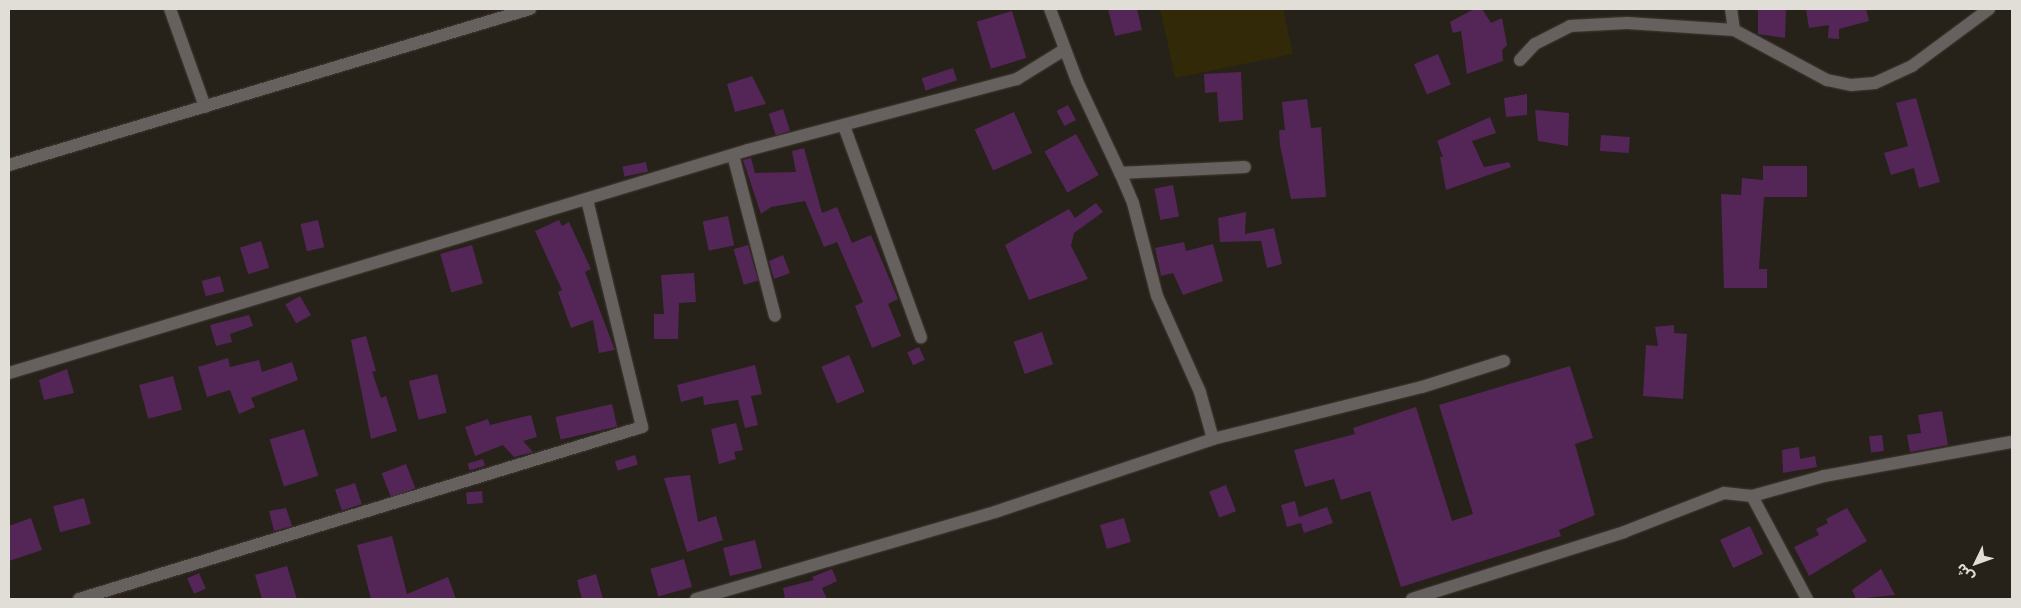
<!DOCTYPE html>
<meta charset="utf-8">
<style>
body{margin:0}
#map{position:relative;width:2021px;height:608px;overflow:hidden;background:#262119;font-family:"Open Sans","Noto Sans Arabic",sans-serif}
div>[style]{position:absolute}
.sand>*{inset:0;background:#312908}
.building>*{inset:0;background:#542657;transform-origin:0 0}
.roads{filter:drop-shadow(0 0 1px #403b34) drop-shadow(0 0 1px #403b34)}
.minor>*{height:12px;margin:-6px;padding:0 6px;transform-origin:6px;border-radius:6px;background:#66605e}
.tertiary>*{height:12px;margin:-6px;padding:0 6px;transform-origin:6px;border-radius:6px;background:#66605e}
span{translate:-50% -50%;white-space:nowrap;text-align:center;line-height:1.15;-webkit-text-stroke:4px #262119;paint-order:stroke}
.frame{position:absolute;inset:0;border:10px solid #e1ded8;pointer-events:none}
.north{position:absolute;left:1951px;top:538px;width:50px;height:50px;-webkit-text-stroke:4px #262119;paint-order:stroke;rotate:228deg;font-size:14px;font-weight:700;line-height:20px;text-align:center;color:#e1ded8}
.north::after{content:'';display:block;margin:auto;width:18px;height:22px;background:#e1ded8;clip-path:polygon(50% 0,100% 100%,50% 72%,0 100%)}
</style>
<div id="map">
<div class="sand">
<i style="clip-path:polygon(1160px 9px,1283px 9px,1293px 54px,1175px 78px)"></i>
</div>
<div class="building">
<i style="clip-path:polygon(1108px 9px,1137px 9px,1142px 30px,1115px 36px)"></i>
<i style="clip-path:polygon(1474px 9px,1482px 9px,1491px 23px,1502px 18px,1507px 45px,1502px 50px,1503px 61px,1467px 74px,1461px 31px,1453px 33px,1450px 22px)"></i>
<i style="clip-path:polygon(1758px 9px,1786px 9px,1785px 38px,1758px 34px)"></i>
<i style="clip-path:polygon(1806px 9px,1866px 9px,1869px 21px,1839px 29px,1839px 39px,1828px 38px,1829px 25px,1809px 28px)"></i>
<i style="left:1012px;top:11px;width:49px;height:37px;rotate:73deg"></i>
<i style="left:1438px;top:54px;width:33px;height:26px;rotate:67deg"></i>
<i style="left:953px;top:68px;width:13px;height:33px;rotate:72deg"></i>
<i style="clip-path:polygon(1241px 72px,1243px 120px,1219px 122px,1217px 92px,1205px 93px,1204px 74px)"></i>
<i style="clip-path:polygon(752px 76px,766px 104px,735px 112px,727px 84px)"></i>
<i style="clip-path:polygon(1527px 94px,1527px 115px,1506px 117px,1504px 98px)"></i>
<i style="clip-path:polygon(1916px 98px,1940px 182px,1919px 188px,1914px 168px,1891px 175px,1884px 153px,1908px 146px,1896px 103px)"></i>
<i style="clip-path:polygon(1307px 99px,1311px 128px,1321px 127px,1326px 197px,1291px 199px,1280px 145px,1279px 130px,1285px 130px,1282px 102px)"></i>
<i style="left:1068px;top:105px;width:17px;height:13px;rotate:62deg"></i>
<i style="left:783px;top:109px;width:23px;height:15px;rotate:72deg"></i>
<i style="clip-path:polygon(1535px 110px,1569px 113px,1568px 146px,1538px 141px)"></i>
<i style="left:1014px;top:112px;width:45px;height:43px;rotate:66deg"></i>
<i style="clip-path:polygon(1490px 117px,1496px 133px,1472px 141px,1484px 167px,1509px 162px,1511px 167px,1446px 190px,1440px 157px,1443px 157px,1437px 141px)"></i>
<i style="left:1076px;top:134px;width:47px;height:36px;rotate:61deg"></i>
<i style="left:1601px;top:135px;width:29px;height:16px;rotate:4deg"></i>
<i style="clip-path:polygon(804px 148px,822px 213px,837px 207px,852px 243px,871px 235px,898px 299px,888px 304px,901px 336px,872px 348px,855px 306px,863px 302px,837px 242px,824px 247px,805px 201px,771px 207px,761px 214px,743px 160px,751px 158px,755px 173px,796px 172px,792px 151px)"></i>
<i style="left:646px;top:162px;width:10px;height:24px;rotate:79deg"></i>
<i style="clip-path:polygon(1763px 166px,1807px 166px,1807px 197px,1764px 197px,1759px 269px,1767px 269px,1767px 288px,1724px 288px,1721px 194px,1741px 195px,1742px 178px,1763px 180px)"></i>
<i style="left:1173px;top:185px;width:32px;height:19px;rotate:79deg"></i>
<i style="clip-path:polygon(1096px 203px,1103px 212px,1074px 233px,1071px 246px,1088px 279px,1029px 300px,1005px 245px,1069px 209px,1075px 218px)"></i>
<i style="clip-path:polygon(1246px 212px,1245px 234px,1274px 228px,1282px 264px,1267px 268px,1261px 241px,1220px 242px,1218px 218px)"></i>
<i style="left:728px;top:216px;width:30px;height:26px;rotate:78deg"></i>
<i style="left:318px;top:220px;width:28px;height:18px;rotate:77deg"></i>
<i style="clip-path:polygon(559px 220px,562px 226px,569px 222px,591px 269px,585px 272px,615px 350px,599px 353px,593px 320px,571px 328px,558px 292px,562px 290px,535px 231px)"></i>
<i style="left:261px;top:241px;width:28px;height:22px;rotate:73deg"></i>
<i style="clip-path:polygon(1184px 242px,1186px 251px,1213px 244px,1223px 281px,1183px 295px,1173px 273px,1161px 276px,1155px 248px)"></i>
<i style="left:472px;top:245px;width:40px;height:33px;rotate:74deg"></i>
<i style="left:748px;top:245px;width:37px;height:15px;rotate:74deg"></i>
<i style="clip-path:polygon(783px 255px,790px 273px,774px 279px,769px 261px)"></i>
<i style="clip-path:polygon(694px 273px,696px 302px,679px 303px,678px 339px,654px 339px,654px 314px,664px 314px,661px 275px)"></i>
<i style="left:220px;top:276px;width:16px;height:19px;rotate:75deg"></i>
<i style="left:300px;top:296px;width:22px;height:17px;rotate:60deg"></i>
<i style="clip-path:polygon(249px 315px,253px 326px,230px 334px,232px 342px,216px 346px,210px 325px)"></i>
<i style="clip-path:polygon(1674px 325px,1674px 333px,1687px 334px,1683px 399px,1643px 396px,1646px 345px,1658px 346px,1655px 327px)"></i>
<i style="left:1042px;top:332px;width:34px;height:30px;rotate:71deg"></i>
<i style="clip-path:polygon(366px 336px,376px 371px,372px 372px,381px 398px,386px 396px,397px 431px,371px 439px,351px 340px)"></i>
<i style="left:919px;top:347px;width:14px;height:13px;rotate:65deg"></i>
<i style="left:849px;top:355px;width:40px;height:30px;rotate:67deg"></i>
<i style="clip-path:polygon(228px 358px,230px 367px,259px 360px,262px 372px,292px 362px,298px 380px,251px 398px,255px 407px,239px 414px,230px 390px,207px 397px,198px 367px)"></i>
<i style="clip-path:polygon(755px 365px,762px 394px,751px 396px,758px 425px,745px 428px,738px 400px,704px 405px,703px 396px,681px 402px,677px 385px)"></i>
<i style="clip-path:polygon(1570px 366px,1593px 438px,1575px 444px,1595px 515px,1559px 530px,1561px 536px,1401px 587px,1370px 491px,1341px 500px,1334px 479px,1305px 487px,1294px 450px,1355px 434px,1353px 428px,1416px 407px,1452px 521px,1473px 514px,1439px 405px)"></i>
<i style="clip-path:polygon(67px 369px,74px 393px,44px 400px,39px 380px)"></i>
<i style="left:437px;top:374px;width:40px;height:29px;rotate:76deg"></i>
<i style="left:173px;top:376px;width:35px;height:35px;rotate:75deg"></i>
<i style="left:612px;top:404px;width:23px;height:58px;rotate:77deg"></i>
<i style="clip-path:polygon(1942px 411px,1948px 445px,1910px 452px,1907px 435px,1921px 433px,1918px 415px)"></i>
<i style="clip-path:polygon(531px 415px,537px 437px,523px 441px,533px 452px,514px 457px,503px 445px,475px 456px,465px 427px,488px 419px,490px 425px)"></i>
<i style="clip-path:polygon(736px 423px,743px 450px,734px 452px,736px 459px,719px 464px,711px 429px)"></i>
<i style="left:304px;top:429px;width:49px;height:36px;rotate:73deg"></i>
<i style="left:1882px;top:435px;width:16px;height:13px;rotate:83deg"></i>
<i style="clip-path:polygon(1799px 447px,1800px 459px,1815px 456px,1817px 467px,1783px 473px,1782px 450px)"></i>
<i style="left:635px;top:455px;width:10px;height:21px;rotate:73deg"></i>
<i style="left:483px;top:459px;width:7px;height:16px;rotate:74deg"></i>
<i style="left:406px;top:464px;width:26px;height:26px;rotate:69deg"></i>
<i style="clip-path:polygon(690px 475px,698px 522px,716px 516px,723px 540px,687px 552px,664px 478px)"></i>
<i style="left:355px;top:483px;width:22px;height:21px;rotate:72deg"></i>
<i style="left:1226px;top:485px;width:28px;height:18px;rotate:69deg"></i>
<i style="left:482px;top:491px;width:12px;height:16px;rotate:85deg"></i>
<i style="left:84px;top:498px;width:27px;height:32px;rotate:75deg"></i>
<i style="clip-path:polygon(1295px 501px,1299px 517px,1327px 507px,1333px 523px,1304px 533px,1301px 523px,1287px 527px,1281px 505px)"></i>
<i style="clip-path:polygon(286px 508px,292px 526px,274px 531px,269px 511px)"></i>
<i style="clip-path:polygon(1847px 508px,1867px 541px,1809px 576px,1794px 547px,1819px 535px,1816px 529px,1828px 523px,1826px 519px)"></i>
<i style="clip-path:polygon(31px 518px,42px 550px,9px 561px,9px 526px)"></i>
<i style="left:1124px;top:518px;width:25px;height:25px;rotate:74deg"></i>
<i style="left:1750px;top:526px;width:31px;height:33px;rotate:65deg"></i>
<i style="clip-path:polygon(392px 536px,407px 594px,448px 577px,456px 599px,371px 599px,357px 545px)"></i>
<i style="left:755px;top:540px;width:29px;height:33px;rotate:76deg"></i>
<i style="left:684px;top:559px;width:29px;height:35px;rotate:74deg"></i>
<i style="clip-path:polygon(287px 566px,297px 599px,262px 599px,255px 575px)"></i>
<i style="clip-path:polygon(832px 569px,837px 581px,822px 588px,827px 599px,785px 599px,783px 588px,814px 580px,812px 577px)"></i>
<i style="clip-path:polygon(1881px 569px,1895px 595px,1856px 599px,1852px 590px)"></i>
<i style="left:199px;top:573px;width:17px;height:13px;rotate:66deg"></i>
<i style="clip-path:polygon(596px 574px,603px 599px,582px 599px,577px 580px)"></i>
</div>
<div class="roads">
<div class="minor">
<i style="left:170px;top:9px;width:104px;rotate:70.3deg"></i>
<i style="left:1050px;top:9px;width:77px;rotate:69.4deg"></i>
<i style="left:1077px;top:81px;width:102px;rotate:64.9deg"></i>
<i style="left:1120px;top:173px;width:125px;rotate:-2.7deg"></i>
<i style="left:1734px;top:30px;width:106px;rotate:28.3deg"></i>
<i style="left:1827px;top:80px;width:25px;rotate:12deg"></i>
<i style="left:1851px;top:85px;width:24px;rotate:-5deg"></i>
<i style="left:1875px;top:83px;width:41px;rotate:-24.7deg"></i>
<i style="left:1912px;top:66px;width:96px;rotate:-36.5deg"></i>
<i style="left:1520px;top:60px;width:22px;rotate:-47deg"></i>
<i style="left:1535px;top:44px;width:39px;rotate:-27deg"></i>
<i style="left:1570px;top:26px;width:57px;rotate:-3deg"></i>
<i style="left:1627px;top:23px;width:107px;rotate:3.7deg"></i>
<i style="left:1734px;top:30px;width:21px;rotate:-98deg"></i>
<i style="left:844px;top:126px;width:225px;rotate:70deg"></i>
<i style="left:733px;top:155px;width:166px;rotate:75.4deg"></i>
<i style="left:9px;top:373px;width:772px;rotate:-16.79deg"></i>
<i style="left:748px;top:150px;width:278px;rotate:-14.8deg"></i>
<i style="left:1017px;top:79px;width:55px;rotate:-31.7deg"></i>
<i style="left:1213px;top:439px;width:215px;rotate:-14deg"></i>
<i style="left:1422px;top:387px;width:86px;rotate:-17.6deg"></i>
<i style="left:1752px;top:496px;width:117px;rotate:61.9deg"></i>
<i style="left:79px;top:599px;width:589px;rotate:-16.99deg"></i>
<i style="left:642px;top:427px;width:234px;rotate:-103.6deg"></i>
<i style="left:696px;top:599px;width:311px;rotate:-16.2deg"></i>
<i style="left:995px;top:512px;width:230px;rotate:-18.5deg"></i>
<i style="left:1213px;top:439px;width:49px;rotate:-105.5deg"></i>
<i style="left:1200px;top:392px;width:105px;rotate:-114.1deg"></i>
<i style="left:1157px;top:296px;width:96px;rotate:-104.5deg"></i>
<i style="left:1133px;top:203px;width:33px;rotate:-113deg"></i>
<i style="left:1412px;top:599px;width:222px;rotate:-17.5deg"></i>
<i style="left:1624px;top:532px;width:107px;rotate:-21.3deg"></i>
<i style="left:1724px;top:493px;width:28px;rotate:6deg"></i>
<i style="left:1752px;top:496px;width:75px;rotate:-15.5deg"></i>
<i style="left:1824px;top:476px;width:191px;rotate:-10.3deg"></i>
</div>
<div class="tertiary">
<i style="left:9px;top:165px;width:544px;rotate:-16.67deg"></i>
</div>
</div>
<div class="frame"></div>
<div class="north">ش</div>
</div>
